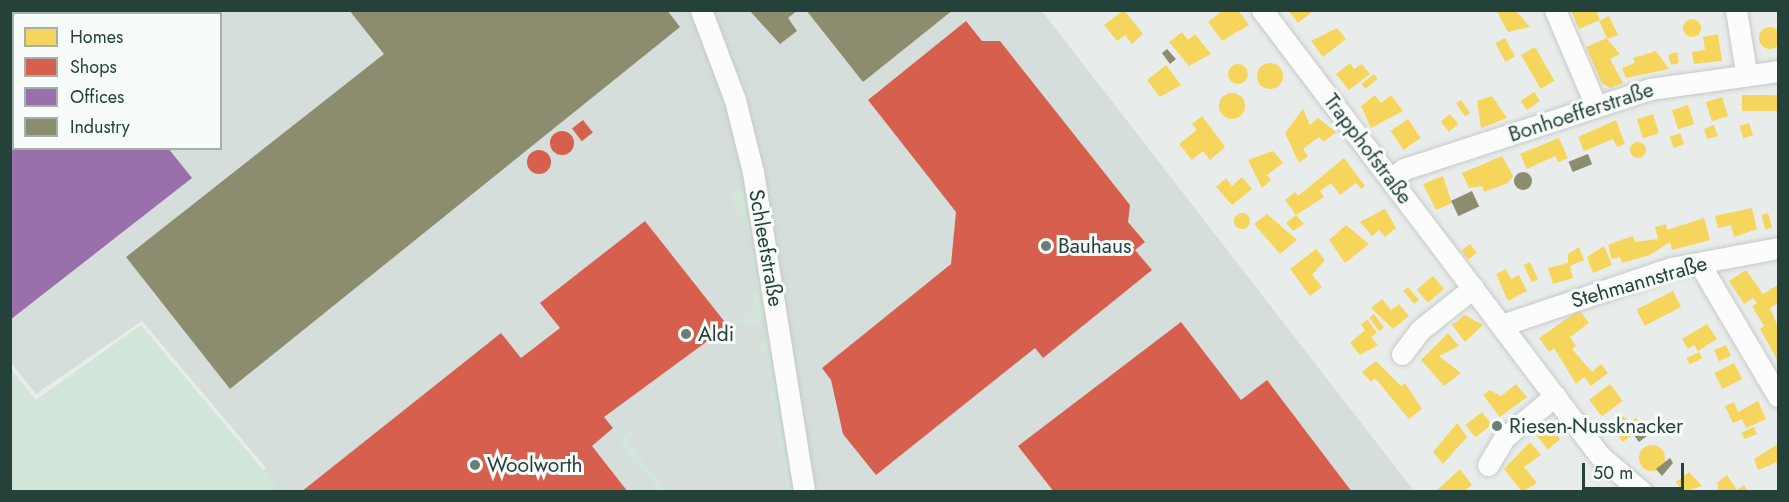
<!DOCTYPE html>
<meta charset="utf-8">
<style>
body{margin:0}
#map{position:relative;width:1789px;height:502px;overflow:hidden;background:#e8edeb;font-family:Jost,sans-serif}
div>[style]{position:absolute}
.built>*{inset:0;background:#d6dedb}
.green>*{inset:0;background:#d1e6d8}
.homes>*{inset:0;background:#f6d55c;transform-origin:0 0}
.round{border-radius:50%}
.shops>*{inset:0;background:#d6604d;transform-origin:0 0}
.offices>*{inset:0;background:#9970ab}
.industry>*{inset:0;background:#8c8c6e;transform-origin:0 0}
.roads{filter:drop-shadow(0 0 2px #c5cac8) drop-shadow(0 0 2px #c5cac8)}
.minor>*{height:21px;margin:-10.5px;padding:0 10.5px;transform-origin:10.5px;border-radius:10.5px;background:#fcfcfc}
.dots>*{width:16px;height:16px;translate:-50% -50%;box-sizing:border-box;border:3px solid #f7fbf9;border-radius:50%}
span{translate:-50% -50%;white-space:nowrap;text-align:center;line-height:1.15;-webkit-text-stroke:6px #f7fbf9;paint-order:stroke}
.street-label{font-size:21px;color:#24423a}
.poi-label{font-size:21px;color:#24423a}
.left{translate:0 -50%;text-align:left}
.frame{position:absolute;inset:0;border:12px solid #24423a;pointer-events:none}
.legend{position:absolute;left:12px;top:12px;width:210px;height:138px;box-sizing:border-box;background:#f7fbf9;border:2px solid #a3b1ad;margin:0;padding:8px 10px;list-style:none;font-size:18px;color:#24423a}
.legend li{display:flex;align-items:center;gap:12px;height:30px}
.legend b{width:30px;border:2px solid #a3b1ad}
.scale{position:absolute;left:1582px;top:463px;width:102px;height:27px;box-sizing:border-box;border:3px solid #24423a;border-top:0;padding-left:8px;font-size:18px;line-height:21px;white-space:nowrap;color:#24423a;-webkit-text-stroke:4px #f7fbf9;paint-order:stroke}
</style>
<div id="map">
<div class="built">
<i style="clip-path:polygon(evenodd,10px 11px,1042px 11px,1414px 491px,237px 491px,266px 468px,142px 321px,36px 394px,11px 363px,10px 11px,14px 14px,220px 14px,220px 148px,14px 148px,14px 14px)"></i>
</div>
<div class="green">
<i style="clip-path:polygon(743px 187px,766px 322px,743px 325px,732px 318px,738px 321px,757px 307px,751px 298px,757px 291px,746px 224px,728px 196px)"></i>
<i style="clip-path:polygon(141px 325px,276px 485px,268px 492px,11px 491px,11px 369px,36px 400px)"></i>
<i style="clip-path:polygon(768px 339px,792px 491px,787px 491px,767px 360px,757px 346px)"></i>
<i style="clip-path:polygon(627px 432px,633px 433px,626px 440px,666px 491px,659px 491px,620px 442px)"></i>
</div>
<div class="homes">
<i style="clip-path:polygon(1124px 10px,1143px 34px,1132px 44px,1125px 35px,1117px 41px,1104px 25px)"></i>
<i style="clip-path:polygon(1223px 10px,1238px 10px,1249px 25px,1222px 41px,1208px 22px)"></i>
<i style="clip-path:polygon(1288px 10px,1309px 10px,1311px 13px,1298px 23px)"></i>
<i style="clip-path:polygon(1496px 10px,1515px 10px,1530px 27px,1508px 32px)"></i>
<i style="clip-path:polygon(1571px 10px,1596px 10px,1600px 20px,1579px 29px)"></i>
<i style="clip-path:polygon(1609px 16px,1618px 35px,1607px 39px,1620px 54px,1610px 59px,1623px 83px,1610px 88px,1602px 83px,1586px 47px,1607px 38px,1599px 21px)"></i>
<i class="round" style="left:1683px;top:19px;width:18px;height:18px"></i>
<i class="round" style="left:1759px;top:27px;width:22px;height:22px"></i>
<i style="clip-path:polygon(1337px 28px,1346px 39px,1323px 57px,1311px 41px)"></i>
<i style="clip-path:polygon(1182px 32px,1188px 40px,1195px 34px,1211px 54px,1189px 66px,1169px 42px)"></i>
<i style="clip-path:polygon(1718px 34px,1722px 61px,1694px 64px,1692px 52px,1705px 50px,1703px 37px)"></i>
<i style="left:1505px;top:38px;width:21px;height:11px;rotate:61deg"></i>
<i style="left:1535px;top:47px;width:39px;height:16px;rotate:60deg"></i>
<i style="clip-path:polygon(1656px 51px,1669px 69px,1626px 78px,1622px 68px,1635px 63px,1633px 58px)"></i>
<i style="clip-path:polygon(1677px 52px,1679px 63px,1671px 65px,1668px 55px)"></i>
<i class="round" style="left:1257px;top:63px;width:26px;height:26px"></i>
<i style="clip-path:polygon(1350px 63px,1354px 69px,1362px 64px,1370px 74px,1349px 90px,1336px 74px)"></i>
<i class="round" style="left:1228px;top:64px;width:20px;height:20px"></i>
<i style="clip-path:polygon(1166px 65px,1181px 85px,1160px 97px,1147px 80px)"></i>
<i style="left:1374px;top:74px;width:6px;height:16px;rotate:51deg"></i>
<i style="left:1534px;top:92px;width:11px;height:16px;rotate:56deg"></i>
<i class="round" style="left:1219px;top:93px;width:26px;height:26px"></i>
<i style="clip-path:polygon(1375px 95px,1381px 103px,1391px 95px,1403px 111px,1371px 128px,1361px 106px)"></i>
<i style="left:1778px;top:95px;width:16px;height:36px;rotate:90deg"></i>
<i style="clip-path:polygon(1492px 96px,1507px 118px,1481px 128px,1477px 101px)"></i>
<i style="left:1722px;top:97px;width:20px;height:17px;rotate:72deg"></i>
<i style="left:1461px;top:100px;width:16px;height:6px;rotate:55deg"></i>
<i style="left:1688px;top:105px;width:20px;height:17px;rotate:72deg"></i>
<i style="clip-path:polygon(1303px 109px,1310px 125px,1318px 118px,1336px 132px,1324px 142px,1319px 137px,1312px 142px,1303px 149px,1308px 156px,1299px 163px,1285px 133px)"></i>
<i style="left:1450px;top:114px;width:13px;height:12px;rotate:51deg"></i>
<i style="left:1653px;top:114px;width:20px;height:17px;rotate:72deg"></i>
<i style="clip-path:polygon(1202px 116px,1225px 147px,1210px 160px,1203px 151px,1192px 160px,1179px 144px,1197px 130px,1192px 124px)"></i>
<i style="left:1408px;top:119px;width:23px;height:21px;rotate:56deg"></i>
<i style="clip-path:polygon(1616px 120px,1625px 144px,1617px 147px,1613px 139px,1584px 151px,1578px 137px)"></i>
<i style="left:1749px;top:123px;width:13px;height:10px;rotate:72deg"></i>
<i style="clip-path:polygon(1714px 125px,1718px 136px,1707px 139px,1704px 129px)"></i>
<i style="left:1680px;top:133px;width:12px;height:11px;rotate:70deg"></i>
<i style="clip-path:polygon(1559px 138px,1568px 158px,1558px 162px,1555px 156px,1527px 169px,1520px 154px)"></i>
<i class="round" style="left:1630px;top:142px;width:16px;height:16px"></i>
<i style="clip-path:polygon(1273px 151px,1283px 163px,1267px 175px,1271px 180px,1262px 188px,1248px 160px)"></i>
<i style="clip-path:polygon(1502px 156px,1513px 176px,1508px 183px,1484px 192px,1482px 186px,1469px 188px,1462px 173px)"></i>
<i style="clip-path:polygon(1344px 158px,1365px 186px,1361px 189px,1356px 183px,1340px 195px,1331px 183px,1320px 191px,1324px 197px,1296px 215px,1304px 224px,1293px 231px,1286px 223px,1296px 215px,1285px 200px,1295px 192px,1298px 196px)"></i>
<i style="clip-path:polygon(1443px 176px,1452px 203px,1436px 210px,1423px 184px)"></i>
<i style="clip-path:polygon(1242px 177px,1252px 189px,1232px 205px,1216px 187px,1226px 178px,1232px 186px)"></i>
<i style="clip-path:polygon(1752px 208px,1757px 229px,1734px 237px,1731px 225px,1718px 228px,1715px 216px)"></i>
<i style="clip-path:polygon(1385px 209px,1396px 228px,1385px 237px,1379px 230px,1372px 236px,1360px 222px)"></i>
<i class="round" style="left:1234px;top:213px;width:16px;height:16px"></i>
<i style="left:1768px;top:213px;width:15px;height:7px;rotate:74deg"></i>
<i style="clip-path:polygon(1267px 214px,1297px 240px,1280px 254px,1254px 224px)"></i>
<i style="clip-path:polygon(1704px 218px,1710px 240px,1672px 250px,1670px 242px,1650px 255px,1622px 263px,1620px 257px,1612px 259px,1608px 245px,1615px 242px,1633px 236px,1635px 242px,1651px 240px,1658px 239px,1655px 227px,1666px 224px,1667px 230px)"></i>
<i style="clip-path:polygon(1346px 225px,1369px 244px,1345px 263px,1329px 240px)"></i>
<i style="left:1470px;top:244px;width:11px;height:11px;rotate:52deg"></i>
<i style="clip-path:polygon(1604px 246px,1612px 265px,1593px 273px,1587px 257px)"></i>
<i style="clip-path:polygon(1579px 247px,1584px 260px,1570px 266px,1573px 278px,1553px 284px,1548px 268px,1568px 263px,1568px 254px)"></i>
<i style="clip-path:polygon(1316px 249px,1325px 260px,1312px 275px,1322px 287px,1310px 296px,1290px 269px)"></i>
<i style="left:1530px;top:262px;width:19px;height:7px;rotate:65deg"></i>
<i style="clip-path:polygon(1506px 269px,1511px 279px,1519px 275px,1527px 291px,1508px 301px,1496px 274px)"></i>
<i style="clip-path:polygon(1746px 270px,1763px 294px,1778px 285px,1778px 303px,1770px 308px,1778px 327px,1778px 361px,1760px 329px,1764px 326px,1752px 306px,1757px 303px,1753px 298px,1744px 304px,1729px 281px)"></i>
<i style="left:1433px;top:276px;width:17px;height:21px;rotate:50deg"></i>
<i style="left:1408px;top:287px;width:17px;height:6px;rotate:50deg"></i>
<i style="left:1673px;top:291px;width:18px;height:41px;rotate:63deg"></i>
<i style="clip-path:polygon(1382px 299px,1391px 310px,1399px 304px,1409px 316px,1393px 329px,1371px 308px)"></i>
<i style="clip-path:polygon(1579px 310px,1589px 323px,1570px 337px,1576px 346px,1572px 349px,1592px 372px,1601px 364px,1608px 373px,1591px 386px,1584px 377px,1576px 384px,1554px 348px,1549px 352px,1539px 338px)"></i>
<i style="left:1374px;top:314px;width:17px;height:6px;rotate:54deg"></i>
<i style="clip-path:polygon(1465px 315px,1483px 325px,1465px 342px,1452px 325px)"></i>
<i style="clip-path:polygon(1367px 319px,1377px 333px,1371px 337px,1378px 345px,1360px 355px,1350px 343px,1365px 330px,1361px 325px)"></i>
<i style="clip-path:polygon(1707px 324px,1717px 339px,1698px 351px,1694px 345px,1688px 349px,1682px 339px)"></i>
<i style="clip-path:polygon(1448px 333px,1459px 346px,1439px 356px,1461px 373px,1444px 386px,1421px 360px)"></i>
<i style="left:1726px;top:345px;width:12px;height:13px;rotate:66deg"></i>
<i style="left:1699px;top:352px;width:7px;height:14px;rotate:63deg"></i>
<i style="clip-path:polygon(1376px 361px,1401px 386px,1405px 383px,1422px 409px,1409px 419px,1375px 378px,1371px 382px,1362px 372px)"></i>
<i style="left:1734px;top:363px;width:18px;height:22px;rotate:63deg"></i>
<i style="clip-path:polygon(1516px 384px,1527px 397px,1500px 417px,1483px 395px,1490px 390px,1501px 396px)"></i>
<i style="left:1610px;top:384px;width:21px;height:26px;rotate:53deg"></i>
<i style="clip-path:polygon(1758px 401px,1766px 419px,1746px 428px,1742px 419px,1733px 423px,1725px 406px,1734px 402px,1738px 412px)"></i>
<i style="left:1482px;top:412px;width:16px;height:21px;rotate:52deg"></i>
<i style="clip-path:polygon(1624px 416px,1629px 423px,1636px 418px,1643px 427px,1623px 442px,1611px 426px)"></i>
<i style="clip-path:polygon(1457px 423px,1467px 437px,1443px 464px,1433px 452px)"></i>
<i style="left:1547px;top:423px;width:21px;height:16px;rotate:51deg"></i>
<i style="clip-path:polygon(1754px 427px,1757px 434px,1745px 439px,1741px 433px)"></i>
<i style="clip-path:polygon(1530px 442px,1541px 455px,1524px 467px,1537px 483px,1522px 492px,1504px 469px)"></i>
<i style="clip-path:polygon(1778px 444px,1778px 462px,1758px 470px,1754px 459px)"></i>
<i class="round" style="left:1639px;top:445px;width:26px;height:26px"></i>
<i style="clip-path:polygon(1460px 469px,1472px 485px,1463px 492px,1435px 492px)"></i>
<i style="clip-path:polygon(1689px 472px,1702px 486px,1683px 492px,1676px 482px)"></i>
<i style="clip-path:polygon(1727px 475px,1737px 490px,1744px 485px,1748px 492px,1719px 492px,1717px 483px)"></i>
</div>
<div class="shops">
<i style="clip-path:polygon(966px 21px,982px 41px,1000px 41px,1130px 205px,1128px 222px,1145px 242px,1135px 250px,1152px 270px,1043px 358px,1035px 348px,876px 475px,843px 434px,831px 380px,822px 368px,951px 264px,956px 212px,868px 100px)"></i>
<i style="left:583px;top:120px;width:16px;height:14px;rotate:52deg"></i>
<i class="round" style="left:550px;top:131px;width:24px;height:24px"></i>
<i class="round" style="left:527px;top:150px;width:24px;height:24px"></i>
<i style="clip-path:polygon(645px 221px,728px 326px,604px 417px,613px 428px,592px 446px,628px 492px,301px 492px,501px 333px,521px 358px,560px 328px,540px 303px)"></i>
<i style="clip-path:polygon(1181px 322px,1241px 400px,1267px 380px,1352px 492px,1054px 492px,1018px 446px)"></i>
</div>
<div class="offices">
<i style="clip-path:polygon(10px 10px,62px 14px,14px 14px,14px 148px,168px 148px,192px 178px,10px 320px)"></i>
</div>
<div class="industry">
<i style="clip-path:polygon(100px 10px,155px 10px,152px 14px)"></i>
<i style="clip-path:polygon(160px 10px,205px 10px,201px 14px)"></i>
<i style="clip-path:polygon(349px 10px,667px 10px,680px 27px,230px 389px,126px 257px,384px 54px)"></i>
<i style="clip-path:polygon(749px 10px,798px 10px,788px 18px,797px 31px,780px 44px)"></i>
<i style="clip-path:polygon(806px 10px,953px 10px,863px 82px)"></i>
<i style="clip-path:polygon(1167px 49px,1176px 59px,1170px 64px,1162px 53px)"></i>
<i style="left:1588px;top:154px;width:11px;height:21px;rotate:68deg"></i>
<i class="round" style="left:1514px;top:172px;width:18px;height:18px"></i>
<i style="left:1472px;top:191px;width:17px;height:23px;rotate:65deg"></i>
<i style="left:1645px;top:425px;width:10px;height:15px;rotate:53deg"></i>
<i style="clip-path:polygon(1670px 458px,1673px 463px,1662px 476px,1656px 469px)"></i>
</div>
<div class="roads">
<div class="minor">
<i style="left:701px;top:10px;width:96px;rotate:69.3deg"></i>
<i style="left:735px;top:100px;width:74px;rotate:76deg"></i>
<i style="left:753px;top:172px;width:324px;rotate:80.9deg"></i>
<i style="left:1262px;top:10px;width:560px;rotate:52.84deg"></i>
<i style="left:1600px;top:456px;width:55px;rotate:40.6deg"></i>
<i style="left:1555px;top:10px;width:104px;rotate:66.9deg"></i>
<i style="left:1736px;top:10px;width:63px;rotate:80.8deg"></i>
<i style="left:1391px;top:179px;width:16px;rotate:-38deg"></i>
<i style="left:1404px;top:169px;width:259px;rotate:-18deg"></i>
<i style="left:1650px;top:89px;width:129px;rotate:-8deg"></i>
<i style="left:1699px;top:263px;width:155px;rotate:59.3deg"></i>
<i style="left:1502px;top:325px;width:178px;rotate:-18.6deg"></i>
<i style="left:1671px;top:268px;width:109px;rotate:-10.6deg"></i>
<i style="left:1402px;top:354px;width:30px;rotate:-53deg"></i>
<i style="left:1420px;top:330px;width:68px;rotate:-38.4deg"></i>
<i style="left:1488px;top:465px;width:33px;rotate:-59deg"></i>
<i style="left:1505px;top:437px;width:65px;rotate:-39.4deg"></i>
</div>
</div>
<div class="dots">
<i style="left:1046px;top:246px;background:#697e78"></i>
<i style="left:686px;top:334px;background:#697e78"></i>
<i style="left:1497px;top:426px;background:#697e78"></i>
<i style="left:475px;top:465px;background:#697e78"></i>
</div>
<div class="street-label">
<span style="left:1581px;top:112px;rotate:-18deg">Bonhoefferstraße</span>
<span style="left:1368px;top:149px;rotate:53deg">Trapphofstraße</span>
<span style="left:766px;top:248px;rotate:80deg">Schleefstraße</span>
<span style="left:1639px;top:282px;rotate:-16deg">Stehmannstraße</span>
</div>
<div class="poi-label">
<span class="left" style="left:1058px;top:246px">Bauhaus</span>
<span class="left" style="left:698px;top:334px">Aldi</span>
<span class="left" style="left:1509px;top:426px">Riesen-Nussknacker</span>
<span class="left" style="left:487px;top:465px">Woolworth</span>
</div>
<div class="frame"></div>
<ul class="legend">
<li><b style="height:16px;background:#f6d55c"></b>Homes</li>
<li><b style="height:16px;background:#d6604d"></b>Shops</li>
<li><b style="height:16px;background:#9970ab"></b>Offices</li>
<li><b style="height:16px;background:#8c8c6e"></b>Industry</li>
</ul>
<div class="scale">50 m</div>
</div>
